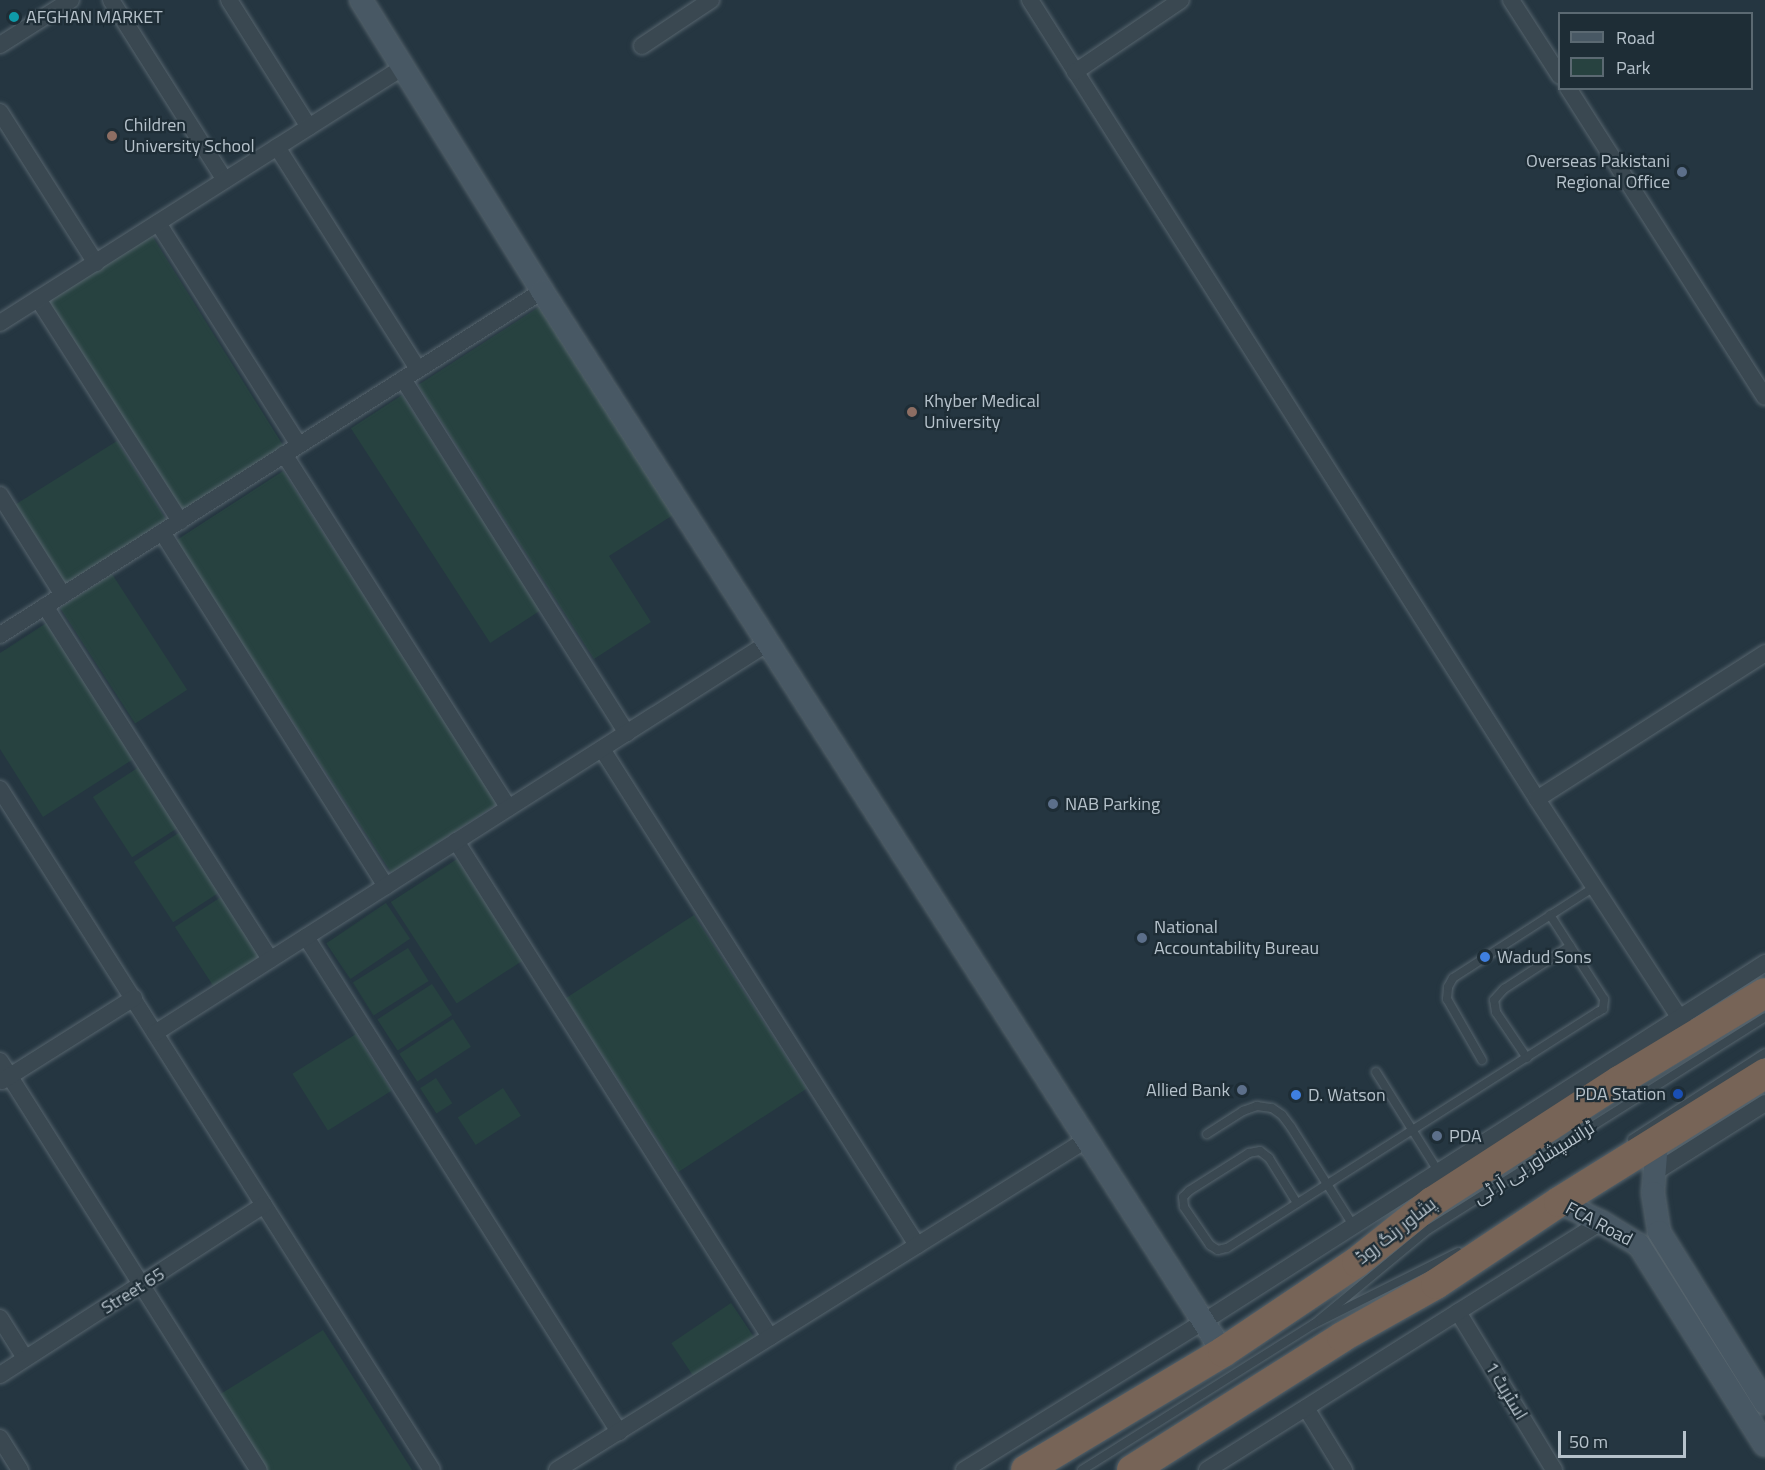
<!DOCTYPE html>
<meta charset="utf-8">
<style>
body{margin:0}
#map{position:relative;width:1765px;height:1470px;overflow:hidden;background:#253641;font-family:"Titillium Web",Cairo,sans-serif}
div>[style]{position:absolute}
.green>*{inset:0;background:#274240;transform-origin:0 0}
.roads{filter:drop-shadow(0 0 2px #57656e) drop-shadow(0 0 2px #57656e)}
.lane>*{height:8px;margin:-4px;padding:0 4px;transform-origin:4px;border-radius:4px;background:#3a4851}
.street>*{height:16px;margin:-8px;padding:0 8px;transform-origin:8px;border-radius:8px;background:#3a4851}
.secondary>*{height:22px;margin:-11px;padding:0 11px;transform-origin:11px;border-radius:11px;background:#485864}
.highway>*{height:30px;margin:-15px;padding:0 15px;transform-origin:15px;border-radius:15px;background:#776457}
.dots>*{width:16px;height:16px;translate:-50% -50%;box-sizing:border-box;border:3px solid #1e2d36;border-radius:50%}
span{translate:-50% -50%;white-space:nowrap;text-align:center;line-height:1.15;-webkit-text-stroke:4.5px #1e2d36;paint-order:stroke}
.poi-label{font-size:18px;color:#b6c2cb}
.left{translate:0 -50%;text-align:left}
.right{translate:-100% -50%;text-align:right}
.street-label{font-size:18px;color:#b6c2cb}
.legend{position:absolute;left:1558px;top:12px;width:195px;height:78px;box-sizing:border-box;background:#1e2d36;border:2px solid #5b6972;margin:0;padding:8px 10px;list-style:none;font-size:18px;color:#b6c2cb}
.legend li{display:flex;align-items:center;gap:12px;height:30px}
.legend b{width:30px;border:2px solid #5b6972}
.scale{position:absolute;left:1558px;top:1431px;width:128px;height:27px;box-sizing:border-box;border:3px solid #b6c2cb;border-top:0;padding-left:8px;font-size:18px;line-height:21px;white-space:nowrap;color:#b6c2cb;-webkit-text-stroke:4px #1e2d36;paint-order:stroke}
</style>
<div id="map">
<div class="green">
<i style="left:151px;top:234px;width:251px;height:125px;rotate:58deg"></i>
<i style="clip-path:polygon(539px 307px,673px 515px,609px 556px,651px 622px,594px 659px,418px 385px)"></i>
<i style="left:402px;top:395px;width:256px;height:61px;rotate:57deg"></i>
<i style="left:117px;top:441px;width:96px;height:123px;rotate:58deg"></i>
<i style="left:283px;top:471px;width:396px;height:128px;rotate:57deg"></i>
<i style="left:112px;top:574px;width:138px;height:62px;rotate:57deg"></i>
<i style="clip-path:polygon(48px 622px,135px 758px,43px 817px,0 749px,0 653px)"></i>
<i style="left:139px;top:767px;width:72px;height:55px;rotate:57deg"></i>
<i style="left:180px;top:832px;width:72px;height:55px;rotate:57deg"></i>
<i style="left:457px;top:859px;width:121px;height:79px;rotate:57deg"></i>
<i style="left:221px;top:897px;width:72px;height:55px;rotate:57deg"></i>
<i style="left:386px;top:903px;width:43px;height:72px;rotate:56deg"></i>
<i style="left:694px;top:915px;width:207px;height:153px;rotate:57deg"></i>
<i style="left:408px;top:948px;width:39px;height:65px;rotate:58deg"></i>
<i style="left:432px;top:984px;width:37px;height:65px;rotate:57deg"></i>
<i style="left:453px;top:1019px;width:33px;height:64px;rotate:57deg"></i>
<i style="left:356px;top:1034px;width:67px;height:75px;rotate:58deg"></i>
<i style="left:436px;top:1078px;width:30px;height:19px;rotate:57deg"></i>
<i style="left:503px;top:1088px;width:33px;height:54px;rotate:57deg"></i>
<i style="left:731px;top:1303px;width:43px;height:72px;rotate:56deg"></i>
<i style="clip-path:polygon(323px 1330px,412px 1470px,266px 1470px,219px 1395px)"></i>
</div>
<div class="roads">
<div class="lane">
<i style="left:1527px;top:1058px;width:55px;rotate:-124deg"></i>
<i style="left:1496px;top:1012px;width:12px;rotate:-99deg"></i>
<i style="left:1494px;top:1000px;width:15px;rotate:-48deg"></i>
<i style="left:1504px;top:989px;width:79px;rotate:-33.1deg"></i>
<i style="left:1482px;top:1060px;width:70px;rotate:-119.8deg"></i>
<i style="left:1447px;top:999px;width:12px;rotate:-85deg"></i>
<i style="left:1448px;top:987px;width:10px;rotate:-61deg"></i>
<i style="left:1453px;top:978px;width:168px;rotate:-32.8deg"></i>
<i style="left:1376px;top:1072px;width:117px;rotate:57.9deg"></i>
<i style="left:1207px;top:1134px;width:43px;rotate:-32.6deg"></i>
<i style="left:1243px;top:1111px;width:15px;rotate:-20deg"></i>
<i style="left:1257px;top:1106px;width:15px;rotate:8deg"></i>
<i style="left:1272px;top:1108px;width:12px;rotate:35deg"></i>
<i style="left:1282px;top:1115px;width:15px;rotate:53deg"></i>
<i style="left:1291px;top:1127px;width:116px;rotate:57.7deg"></i>
<i style="left:1632px;top:1139px;width:158px;rotate:-32.9deg"></i>
<i style="left:1297px;top:1203px;width:53px;rotate:-121.9deg"></i>
<i style="left:1269px;top:1158px;width:11px;rotate:-142deg"></i>
<i style="left:1260px;top:1151px;width:11px;rotate:170deg"></i>
<i style="left:1249px;top:1153px;width:71px;rotate:147.7deg"></i>
<i style="left:1189px;top:1191px;width:8px;rotate:135deg"></i>
<i style="left:1183px;top:1197px;width:10px;rotate:84deg"></i>
<i style="left:1184px;top:1207px;width:46px;rotate:55.6deg"></i>
<i style="left:1210px;top:1245px;width:9px;rotate:32deg"></i>
<i style="left:1218px;top:1250px;width:9px;rotate:-13deg"></i>
<i style="left:1227px;top:1248px;width:440px;rotate:-32.5deg"></i>
<i style="left:1598px;top:1012px;width:6px;rotate:-31deg"></i>
<i style="left:1603px;top:1009px;width:10px;rotate:-84deg"></i>
<i style="left:1604px;top:999px;width:100px;rotate:-122.7deg"></i>
<i style="left:1458px;top:1252px;width:161px;rotate:153.4deg"></i>
<i style="left:1314px;top:1324px;width:149px;rotate:-39.6deg"></i>
<i style="left:1429px;top:1229px;width:397px;rotate:-32.2deg"></i>
<i style="left:1082px;top:1470px;width:274px;rotate:-32.2deg"></i>
</div>
<div class="street">
<i style="left:111px;top:0;width:213px;rotate:57.7deg"></i>
<i style="left:229px;top:0;width:150px;rotate:57.8deg"></i>
<i style="left:1030px;top:0;width:946px;rotate:57.6deg"></i>
<i style="left:1537px;top:799px;width:284px;rotate:56.9deg"></i>
<i style="left:1511px;top:0;width:90px;rotate:57.2deg"></i>
<i style="left:0;top:45px;width:84px;rotate:-32.4deg"></i>
<i style="left:642px;top:46px;width:83px;rotate:-33.7deg"></i>
<i style="left:1075px;top:72px;width:128px;rotate:-34.2deg"></i>
<i style="left:1568px;top:88px;width:366px;rotate:57.5deg"></i>
<i style="left:0;top:112px;width:179px;rotate:57.6deg"></i>
<i style="left:277px;top:147px;width:263px;rotate:57.6deg"></i>
<i style="left:158px;top:223px;width:263px;rotate:57.6deg"></i>
<i style="left:38px;top:299px;width:264px;rotate:57.4deg"></i>
<i style="left:0;top:323px;width:477px;rotate:-32.4deg"></i>
<i style="left:403px;top:379px;width:419px;rotate:57.7deg"></i>
<i style="left:284px;top:454px;width:419px;rotate:57.6deg"></i>
<i style="left:0;top:495px;width:118px;rotate:57.8deg"></i>
<i style="left:162px;top:532px;width:419px;rotate:57.7deg"></i>
<i style="left:45px;top:606px;width:419px;rotate:57.5deg"></i>
<i style="left:0;top:635px;width:642px;rotate:-32.4deg"></i>
<i style="left:602px;top:749px;width:588px;rotate:57.58deg"></i>
<i style="left:0;top:789px;width:806px;rotate:57.61deg"></i>
<i style="left:1537px;top:799px;width:271px;rotate:-32.6deg"></i>
<i style="left:456px;top:841px;width:587px;rotate:57.66deg"></i>
<i style="left:306px;top:937px;width:586px;rotate:57.69deg"></i>
<i style="left:155px;top:1033px;width:727px;rotate:-32.47deg"></i>
<i style="left:0;top:1061px;width:484px;rotate:57.7deg"></i>
<i style="left:2px;top:1081px;width:156px;rotate:-32.2deg"></i>
<i style="left:1654px;top:1173px;width:131px;rotate:-32.2deg"></i>
<i style="left:1458px;top:1312px;width:185px;rotate:58.7deg"></i>
<i style="left:0;top:1318px;width:47px;rotate:58deg"></i>
<i style="left:0;top:1375px;width:314px;rotate:-32.8deg"></i>
<i style="left:1306px;top:1408px;width:73px;rotate:58.5deg"></i>
<i style="left:0;top:1438px;width:38px;rotate:58deg"></i>
<i style="left:557px;top:1470px;width:623px;rotate:-31.96deg"></i>
<i style="left:964px;top:1470px;width:281px;rotate:-31.8deg"></i>
<i style="left:1203px;top:1322px;width:667px;rotate:-32.57deg"></i>
<i style="left:1207px;top:1470px;width:466px;rotate:-32.2deg"></i>
</div>
<div class="secondary">
<i style="left:361px;top:0;width:343px;rotate:58.1deg"></i>
<i style="left:542px;top:291px;width:1261px;rotate:57.31deg"></i>
<i style="left:1657px;top:1142px;width:51px;rotate:94.5deg"></i>
<i style="left:1653px;top:1193px;width:39px;rotate:81deg"></i>
<i style="left:1659px;top:1232px;width:201px;rotate:58.2deg"></i>
<i style="left:1559px;top:1202px;width:47px;rotate:25.5deg"></i>
<i style="left:1601px;top:1222px;width:44px;rotate:31.2deg"></i>
<i style="left:1639px;top:1245px;width:236px;rotate:57.8deg"></i>
</div>
<div class="highway">
<i style="left:1026px;top:1470px;width:230px;rotate:-30.9deg"></i>
<i style="left:1223px;top:1352px;width:161px;rotate:-33.9deg"></i>
<i style="left:1357px;top:1262px;width:96px;rotate:-38.7deg"></i>
<i style="left:1432px;top:1202px;width:223px;rotate:-32.9deg"></i>
<i style="left:1619px;top:1081px;width:170px;rotate:-31.1deg"></i>
<i style="left:1132px;top:1470px;width:249px;rotate:-32.3deg"></i>
<i style="left:1342px;top:1337px;width:108px;rotate:-29.4deg"></i>
<i style="left:1436px;top:1284px;width:148px;rotate:-33.7deg"></i>
<i style="left:1559px;top:1202px;width:243px;rotate:-31.9deg"></i>
</div>
</div>
<div class="dots">
<i style="left:14px;top:17px;background:#0f9aa8"></i>
<i style="left:112px;top:136px;background:#8d6e63"></i>
<i style="left:1682px;top:172px;background:#5c6f8a"></i>
<i style="left:912px;top:412px;background:#8d6e63"></i>
<i style="left:1053px;top:804px;background:#5c6f8a"></i>
<i style="left:1142px;top:938px;background:#5c6f8a"></i>
<i style="left:1485px;top:957px;background:#3f7fe0"></i>
<i style="left:1242px;top:1090px;background:#5c6f8a"></i>
<i style="left:1678px;top:1094px;background:#1a4fb4"></i>
<i style="left:1296px;top:1095px;background:#3f7fe0"></i>
<i style="left:1437px;top:1136px;background:#5c6f8a"></i>
</div>
<div class="poi-label">
<span class="left" style="left:26px;top:17px">AFGHAN MARKET</span>
<span class="left" style="left:124px;top:136px">Children<br>University School</span>
<span class="right" style="left:1670px;top:172px">Overseas Pakistani<br>Regional Office</span>
<span class="left" style="left:924px;top:412px">Khyber Medical<br>University</span>
<span class="left" style="left:1065px;top:804px">NAB Parking</span>
<span class="left" style="left:1154px;top:938px">National<br>Accountability Bureau</span>
<span class="left" style="left:1497px;top:957px">Wadud Sons</span>
<span class="right" style="left:1230px;top:1090px">Allied Bank</span>
<span class="right" style="left:1666px;top:1094px">PDA Station</span>
<span class="left" style="left:1308px;top:1095px">D. Watson</span>
<span class="left" style="left:1449px;top:1136px">PDA</span>
</div>
<div class="street-label">
<span style="left:1534px;top:1163px;rotate:-32deg">ٹرانسپشاور بی آر ٹی</span>
<span style="left:1599px;top:1224px;rotate:28deg">FCA Road</span>
<span style="left:1396px;top:1231px;rotate:-38deg">پشاور رنگ روڈ</span>
<span style="left:133px;top:1291px;rotate:-32deg">Street 65</span>
<span style="left:1506px;top:1391px;rotate:59deg">اسٹریٹ 1</span>
</div>
<ul class="legend">
<li><b style="height:8px;background:#485864"></b>Road</li>
<li><b style="height:16px;background:#274240"></b>Park</li>
</ul>
<div class="scale">50 m</div>
</div>
